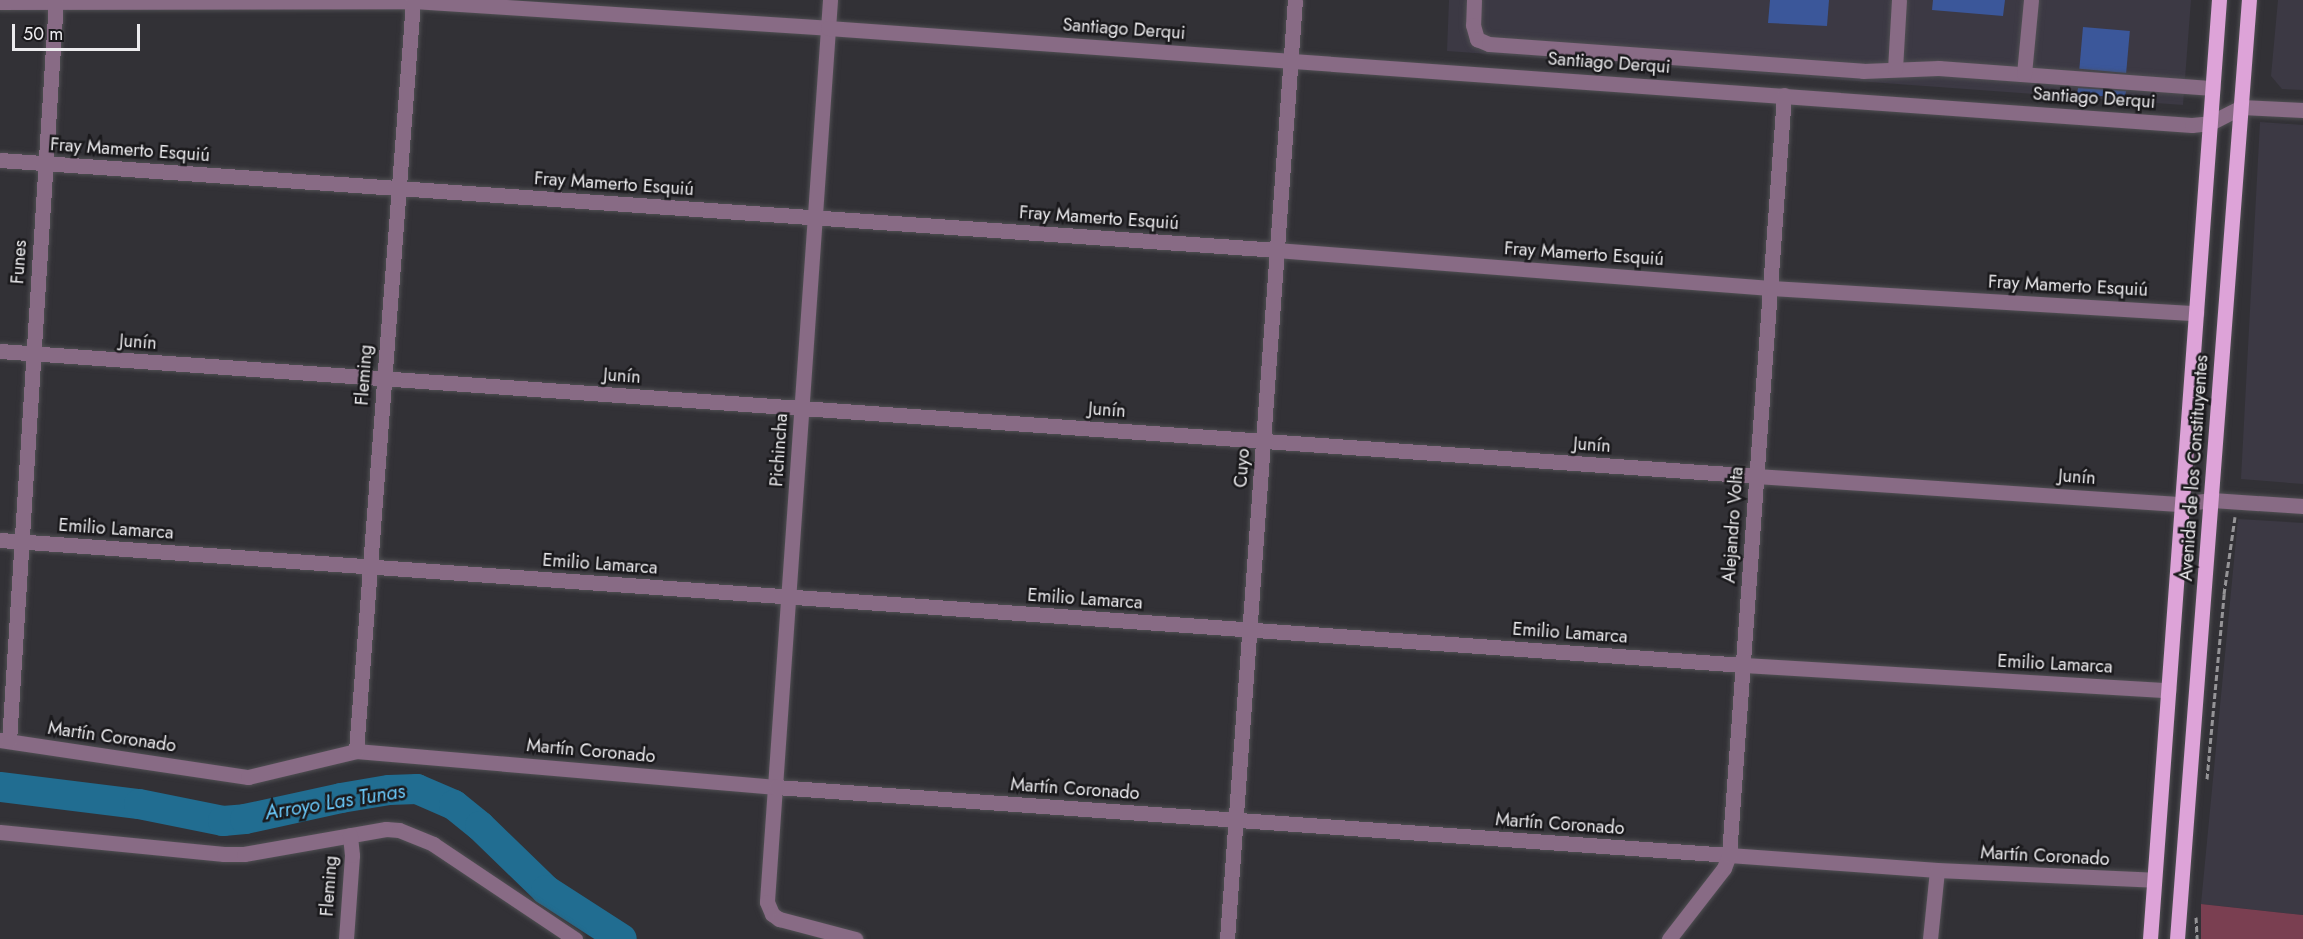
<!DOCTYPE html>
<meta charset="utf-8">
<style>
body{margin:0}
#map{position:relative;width:2303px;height:939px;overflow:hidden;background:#323136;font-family:Jost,sans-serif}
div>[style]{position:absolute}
.built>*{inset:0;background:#3c3944}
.green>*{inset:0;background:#7a3f51}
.river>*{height:30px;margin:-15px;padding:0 15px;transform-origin:15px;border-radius:15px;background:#216d91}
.building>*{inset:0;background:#3b579a;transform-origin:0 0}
.path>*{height:3px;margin-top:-1.5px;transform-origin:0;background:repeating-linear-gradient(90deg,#959497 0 6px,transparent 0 9px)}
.roads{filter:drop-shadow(0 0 2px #504f53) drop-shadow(0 0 2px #504f53)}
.minor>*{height:15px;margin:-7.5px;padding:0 7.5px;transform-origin:7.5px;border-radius:7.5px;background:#886b85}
.major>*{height:15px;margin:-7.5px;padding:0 7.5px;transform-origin:7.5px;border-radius:7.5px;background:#dda3d8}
span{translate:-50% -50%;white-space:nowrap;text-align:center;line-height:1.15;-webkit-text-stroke:5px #1a191c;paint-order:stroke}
.street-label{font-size:18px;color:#ecebee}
.water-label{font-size:20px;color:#6bcbfd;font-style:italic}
.scale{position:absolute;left:12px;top:24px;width:128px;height:27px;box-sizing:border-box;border:3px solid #ecebee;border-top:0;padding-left:8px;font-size:18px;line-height:21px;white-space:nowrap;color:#ecebee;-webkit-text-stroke:4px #1a191c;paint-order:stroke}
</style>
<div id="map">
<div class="built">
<i style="clip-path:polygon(1449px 0,2191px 0,2183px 105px,1447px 51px)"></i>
<i style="clip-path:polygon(2278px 0,2303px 0,2303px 90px,2282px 89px,2271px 76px)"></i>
<i style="clip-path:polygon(2260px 122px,2303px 125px,2303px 484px,2241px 479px)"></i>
<i style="clip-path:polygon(2238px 519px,2303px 523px,2303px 915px,2201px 904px)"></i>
</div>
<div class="green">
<i style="clip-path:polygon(2201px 904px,2303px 915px,2303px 939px,2201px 939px)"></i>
</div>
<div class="river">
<i style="left:0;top:787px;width:140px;rotate:7deg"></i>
<i style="left:139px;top:804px;width:86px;rotate:11.4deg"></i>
<i style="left:223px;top:821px;width:22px;rotate:-5deg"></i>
<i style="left:245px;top:819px;width:98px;rotate:-12.3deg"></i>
<i style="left:341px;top:798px;width:49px;rotate:-9.5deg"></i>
<i style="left:389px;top:790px;width:28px;rotate:-2deg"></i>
<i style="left:417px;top:789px;width:40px;rotate:23.4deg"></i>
<i style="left:454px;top:805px;width:33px;rotate:39deg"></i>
<i style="left:480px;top:826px;width:92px;rotate:44.1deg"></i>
<i style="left:546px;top:890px;width:90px;rotate:32.8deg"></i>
</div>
<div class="building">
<i style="clip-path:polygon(1770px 0,1829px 0,1827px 26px,1768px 23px)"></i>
<i style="clip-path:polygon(1933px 0,2005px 0,2003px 16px,1932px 10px)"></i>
<i style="left:2083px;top:27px;width:47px;height:42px;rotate:5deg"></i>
<i style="clip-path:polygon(2078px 88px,2126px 91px,2125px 98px,2077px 94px)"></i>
</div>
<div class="path">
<i style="left:2207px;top:779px;width:186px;rotate:-84.7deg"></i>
<i style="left:2224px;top:594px;width:78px;rotate:-81.9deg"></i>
<i style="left:2196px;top:917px;width:22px;rotate:87deg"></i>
</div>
<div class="roads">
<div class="minor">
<i style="left:830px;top:0;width:904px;rotate:94deg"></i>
<i style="left:767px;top:902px;width:13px;rotate:67deg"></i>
<i style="left:772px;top:914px;width:9px;rotate:36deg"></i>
<i style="left:779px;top:919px;width:79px;rotate:14.7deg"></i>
<i style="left:1474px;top:0;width:25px;rotate:92deg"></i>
<i style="left:1473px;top:25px;width:15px;rotate:74deg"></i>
<i style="left:1477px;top:39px;width:13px;rotate:23deg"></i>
<i style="left:1489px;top:44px;width:375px;rotate:4.1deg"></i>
<i style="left:1863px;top:71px;width:76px;rotate:-2.3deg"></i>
<i style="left:1939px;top:68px;width:274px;rotate:4.2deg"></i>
<i style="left:0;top:2px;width:413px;rotate:-0.1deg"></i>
<i style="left:413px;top:1px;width:416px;rotate:3.7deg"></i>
<i style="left:828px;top:28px;width:1367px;rotate:4.07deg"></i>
<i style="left:2192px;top:125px;width:18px;rotate:-6deg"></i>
<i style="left:2210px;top:123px;width:35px;rotate:-27deg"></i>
<i style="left:2241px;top:107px;width:62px;rotate:2.8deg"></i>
<i style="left:1895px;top:69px;width:69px;rotate:-86.7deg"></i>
<i style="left:2024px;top:74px;width:74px;rotate:-84.6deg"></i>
<i style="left:0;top:160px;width:1280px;rotate:4.03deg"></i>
<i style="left:1277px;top:250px;width:494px;rotate:4.4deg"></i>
<i style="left:1770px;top:288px;width:427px;rotate:3.4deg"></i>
<i style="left:0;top:351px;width:1760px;rotate:4.07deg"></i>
<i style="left:1756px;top:476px;width:427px;rotate:3.8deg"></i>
<i style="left:2182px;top:504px;width:30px;rotate:-8deg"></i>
<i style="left:2212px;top:500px;width:91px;rotate:3.8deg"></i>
<i style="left:0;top:540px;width:1747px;rotate:4.1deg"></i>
<i style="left:1743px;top:665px;width:426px;rotate:3.4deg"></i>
<i style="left:0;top:740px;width:251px;rotate:8.5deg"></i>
<i style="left:248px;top:777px;width:111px;rotate:-13.5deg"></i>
<i style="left:356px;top:751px;width:422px;rotate:4.9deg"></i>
<i style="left:776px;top:787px;width:955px;rotate:4.08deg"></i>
<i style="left:1729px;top:855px;width:209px;rotate:4.1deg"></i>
<i style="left:1937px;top:870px;width:217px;rotate:2.6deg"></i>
<i style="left:9px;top:741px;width:741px;rotate:-86.37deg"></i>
<i style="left:356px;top:751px;width:752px;rotate:-85.65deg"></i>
<i style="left:0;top:832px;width:225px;rotate:5.6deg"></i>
<i style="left:224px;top:854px;width:20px"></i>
<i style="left:244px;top:854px;width:144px;rotate:-10deg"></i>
<i style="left:386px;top:829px;width:13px;rotate:4deg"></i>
<i style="left:399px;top:830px;width:37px;rotate:22deg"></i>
<i style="left:433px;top:844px;width:171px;rotate:33.8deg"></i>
<i style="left:346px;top:939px;width:84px;rotate:-85.9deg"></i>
<i style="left:352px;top:855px;width:20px;rotate:-96deg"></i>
<i style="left:1227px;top:939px;width:941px;rotate:-85.86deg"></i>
<i style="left:1669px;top:939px;width:90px;rotate:-52.2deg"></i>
<i style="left:1724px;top:868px;width:14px;rotate:-69deg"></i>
<i style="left:1729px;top:855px;width:762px;rotate:-85.86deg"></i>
<i style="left:1930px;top:939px;width:69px;rotate:-84.2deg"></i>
</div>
<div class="major">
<i style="left:2150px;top:939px;width:942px;rotate:-85.8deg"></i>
<i style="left:2177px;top:939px;width:942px;rotate:-85.62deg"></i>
</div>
</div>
<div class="street-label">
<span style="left:1124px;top:29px;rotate:4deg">Santiago Derqui</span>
<span style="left:1609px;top:63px;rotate:4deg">Santiago Derqui</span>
<span style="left:2094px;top:98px;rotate:4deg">Santiago Derqui</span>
<span style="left:130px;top:150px;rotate:4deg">Fray Mamerto Esquiú</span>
<span style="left:614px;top:184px;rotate:4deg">Fray Mamerto Esquiú</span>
<span style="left:1099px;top:218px;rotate:4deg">Fray Mamerto Esquiú</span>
<span style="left:1584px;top:254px;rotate:4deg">Fray Mamerto Esquiú</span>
<span style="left:19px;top:262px;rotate:-86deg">Funes</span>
<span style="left:2068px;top:286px;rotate:3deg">Fray Mamerto Esquiú</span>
<span style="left:138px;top:342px;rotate:4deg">Junín</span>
<span style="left:364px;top:375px;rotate:-86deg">Fleming</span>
<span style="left:622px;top:376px;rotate:4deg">Junín</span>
<span style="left:1107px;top:410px;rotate:4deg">Junín</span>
<span style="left:1592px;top:445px;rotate:4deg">Junín</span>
<span style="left:779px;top:450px;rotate:-86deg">Pichincha</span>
<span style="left:1242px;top:468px;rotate:-86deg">Cuyo</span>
<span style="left:2194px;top:468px;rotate:-86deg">Avenida de los Constituyentes</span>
<span style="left:2077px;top:477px;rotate:4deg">Junín</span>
<span style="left:1733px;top:525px;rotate:-86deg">Alejandro Volta</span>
<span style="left:116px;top:529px;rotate:4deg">Emilio Lamarca</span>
<span style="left:600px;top:564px;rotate:4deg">Emilio Lamarca</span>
<span style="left:1085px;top:599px;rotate:4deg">Emilio Lamarca</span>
<span style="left:1570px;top:633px;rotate:4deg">Emilio Lamarca</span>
<span style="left:2055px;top:664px;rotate:3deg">Emilio Lamarca</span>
<span style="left:112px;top:737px;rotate:8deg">Martín Coronado</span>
<span style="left:591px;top:751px;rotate:5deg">Martín Coronado</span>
<span style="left:1075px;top:789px;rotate:4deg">Martín Coronado</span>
<span style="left:1560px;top:824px;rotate:4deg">Martín Coronado</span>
<span style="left:2045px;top:856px;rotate:3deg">Martín Coronado</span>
<span style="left:329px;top:886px;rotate:-86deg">Fleming</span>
</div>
<div class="water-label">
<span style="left:335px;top:802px;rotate:-9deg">Arroyo Las Tunas</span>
</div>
<div class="scale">50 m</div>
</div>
